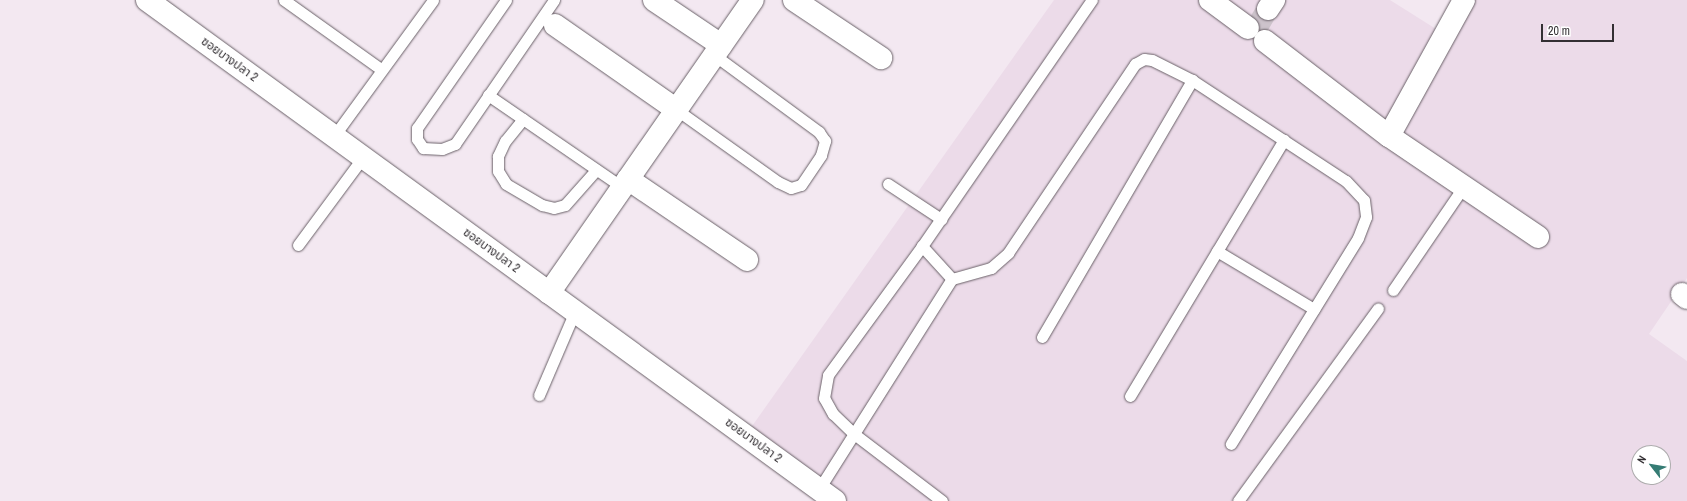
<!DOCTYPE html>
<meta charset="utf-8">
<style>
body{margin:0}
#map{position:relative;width:1687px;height:501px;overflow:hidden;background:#f3e8f1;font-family:"Archivo Narrow","Noto Sans Thai",sans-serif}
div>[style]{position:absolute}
.built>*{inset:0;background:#ecdbe9}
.minor-tunnel>*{height:22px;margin-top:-11px;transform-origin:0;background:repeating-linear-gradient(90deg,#cdc3cb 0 22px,transparent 0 33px)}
.roads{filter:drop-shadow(0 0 1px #696067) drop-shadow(0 0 1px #696067)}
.service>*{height:11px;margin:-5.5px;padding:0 5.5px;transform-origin:5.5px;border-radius:5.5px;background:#fff}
.minor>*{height:22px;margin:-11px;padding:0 11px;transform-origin:11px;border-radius:11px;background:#fff}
.tertiary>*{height:22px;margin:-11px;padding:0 11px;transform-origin:11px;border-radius:11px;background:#fff}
span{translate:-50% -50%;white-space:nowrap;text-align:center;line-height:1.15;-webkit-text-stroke:4px #fff;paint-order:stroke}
.street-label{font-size:12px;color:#332f33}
.north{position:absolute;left:1631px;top:445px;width:40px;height:40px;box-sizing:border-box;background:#fff;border:1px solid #adacad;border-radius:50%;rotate:301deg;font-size:11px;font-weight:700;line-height:16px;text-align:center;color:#332f33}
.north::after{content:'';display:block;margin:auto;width:14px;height:18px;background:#357c74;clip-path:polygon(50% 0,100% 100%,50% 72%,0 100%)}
.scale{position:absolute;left:1541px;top:24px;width:73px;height:18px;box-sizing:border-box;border:2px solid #332f33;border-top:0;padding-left:5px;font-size:12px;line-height:14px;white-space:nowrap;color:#332f33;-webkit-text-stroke:3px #fff;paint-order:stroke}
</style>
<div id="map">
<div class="built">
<i style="clip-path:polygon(evenodd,1054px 0,1390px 0,1444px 34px,1465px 0,1687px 0,1687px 278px,1649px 334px,1687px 361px,1687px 501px,835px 501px,745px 436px,1054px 0,1639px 453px,1663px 453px,1663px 477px,1639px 477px,1639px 453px)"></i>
</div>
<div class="minor-tunnel">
<i style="left:1254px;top:32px;width:27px;rotate:-59deg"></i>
</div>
<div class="roads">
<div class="service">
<i style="left:284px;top:0;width:120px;rotate:35.5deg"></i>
<i style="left:506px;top:0;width:156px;rotate:124.8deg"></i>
<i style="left:417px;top:128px;width:11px;rotate:90deg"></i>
<i style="left:417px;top:139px;width:11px;rotate:56deg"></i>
<i style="left:423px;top:148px;width:19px;rotate:3deg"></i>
<i style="left:442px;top:149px;width:14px;rotate:-21deg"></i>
<i style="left:455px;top:144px;width:175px;rotate:-55.5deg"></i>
<i style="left:488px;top:95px;width:163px;rotate:34.5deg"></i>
<i style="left:677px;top:110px;width:124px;rotate:35.5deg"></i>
<i style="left:778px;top:182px;width:14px;rotate:25deg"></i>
<i style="left:791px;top:188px;width:10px;rotate:-17deg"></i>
<i style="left:801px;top:185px;width:36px;rotate:-56deg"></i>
<i style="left:821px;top:155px;width:15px;rotate:-74deg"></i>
<i style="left:825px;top:141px;width:11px;rotate:-124deg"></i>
<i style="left:819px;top:132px;width:130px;rotate:-143.7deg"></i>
<i style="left:523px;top:119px;width:28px;rotate:129deg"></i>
<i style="left:505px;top:141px;width:17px;rotate:115deg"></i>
<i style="left:498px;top:156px;width:15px;rotate:90deg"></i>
<i style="left:498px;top:171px;width:15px;rotate:58deg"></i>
<i style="left:506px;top:184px;width:42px;rotate:30.3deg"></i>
<i style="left:542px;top:205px;width:12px;rotate:14deg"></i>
<i style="left:554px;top:208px;width:11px;rotate:-15deg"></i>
<i style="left:565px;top:205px;width:47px;rotate:-48.5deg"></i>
<i style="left:334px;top:136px;width:168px;rotate:-53.9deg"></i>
<i style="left:888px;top:184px;width:64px;rotate:33.4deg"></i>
<i style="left:298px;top:245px;width:109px;rotate:-53.5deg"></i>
<i style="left:1217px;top:251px;width:113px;rotate:30.9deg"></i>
<i style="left:952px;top:279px;width:41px;rotate:-15.8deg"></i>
<i style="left:991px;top:268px;width:23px;rotate:-41deg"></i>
<i style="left:1008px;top:253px;width:228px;rotate:-56.1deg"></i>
<i style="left:1135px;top:64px;width:10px;rotate:-29deg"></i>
<i style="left:1144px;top:59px;width:8px;rotate:7deg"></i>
<i style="left:1152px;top:60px;width:45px;rotate:26.6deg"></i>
<i style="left:1192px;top:80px;width:184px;rotate:33.3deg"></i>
<i style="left:1346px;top:181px;width:26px;rotate:47deg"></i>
<i style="left:1364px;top:200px;width:17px;rotate:83deg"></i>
<i style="left:1366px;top:217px;width:22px;rotate:111deg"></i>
<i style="left:1358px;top:238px;width:242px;rotate:121.7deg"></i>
<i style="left:1393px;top:290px;width:126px;rotate:-55.7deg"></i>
<i style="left:1042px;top:337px;width:298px;rotate:-59.7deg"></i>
<i style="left:539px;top:395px;width:91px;rotate:-66.8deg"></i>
<i style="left:1130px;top:396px;width:299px;rotate:-59deg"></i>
<i style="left:819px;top:489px;width:249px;rotate:-57.7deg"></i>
<i style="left:952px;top:279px;width:45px;rotate:-132.3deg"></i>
<i style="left:942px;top:501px;width:111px;rotate:-142.7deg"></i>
<i style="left:854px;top:434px;width:29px;rotate:-136deg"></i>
<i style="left:833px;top:414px;width:18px;rotate:-119deg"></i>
<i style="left:824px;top:398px;width:23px;rotate:-80deg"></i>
<i style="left:828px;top:375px;width:160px;rotate:-53.9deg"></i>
<i style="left:922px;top:246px;width:299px;rotate:-55.4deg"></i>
<i style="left:1238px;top:501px;width:238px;rotate:-54deg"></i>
</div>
<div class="minor">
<i style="left:654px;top:0;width:81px;rotate:33.9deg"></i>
<i style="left:794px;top:0;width:105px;rotate:33.7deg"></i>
<i style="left:1210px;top:0;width:47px;rotate:36.4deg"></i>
<i style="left:1268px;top:9px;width:11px;rotate:-56deg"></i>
<i style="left:555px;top:25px;width:149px;rotate:34.9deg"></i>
<i style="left:1265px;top:41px;width:156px;rotate:37.5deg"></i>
<i style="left:1389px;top:136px;width:180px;rotate:34.1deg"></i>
<i style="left:1389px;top:136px;width:155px;rotate:-61.1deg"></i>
<i style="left:628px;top:179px;width:144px;rotate:34.2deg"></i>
<i style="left:549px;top:293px;width:357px;rotate:-55.2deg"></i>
<i style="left:1682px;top:294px;width:6px;rotate:39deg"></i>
</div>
<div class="tertiary">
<i style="left:147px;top:0;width:851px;rotate:36.06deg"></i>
</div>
</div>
<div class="street-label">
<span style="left:229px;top:60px;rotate:36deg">ซอยบางปลา 2</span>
<span style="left:491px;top:251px;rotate:36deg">ซอยบางปลา 2</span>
<span style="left:753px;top:441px;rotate:36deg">ซอยบางปลา 2</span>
</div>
<div class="north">N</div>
<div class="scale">20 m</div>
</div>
